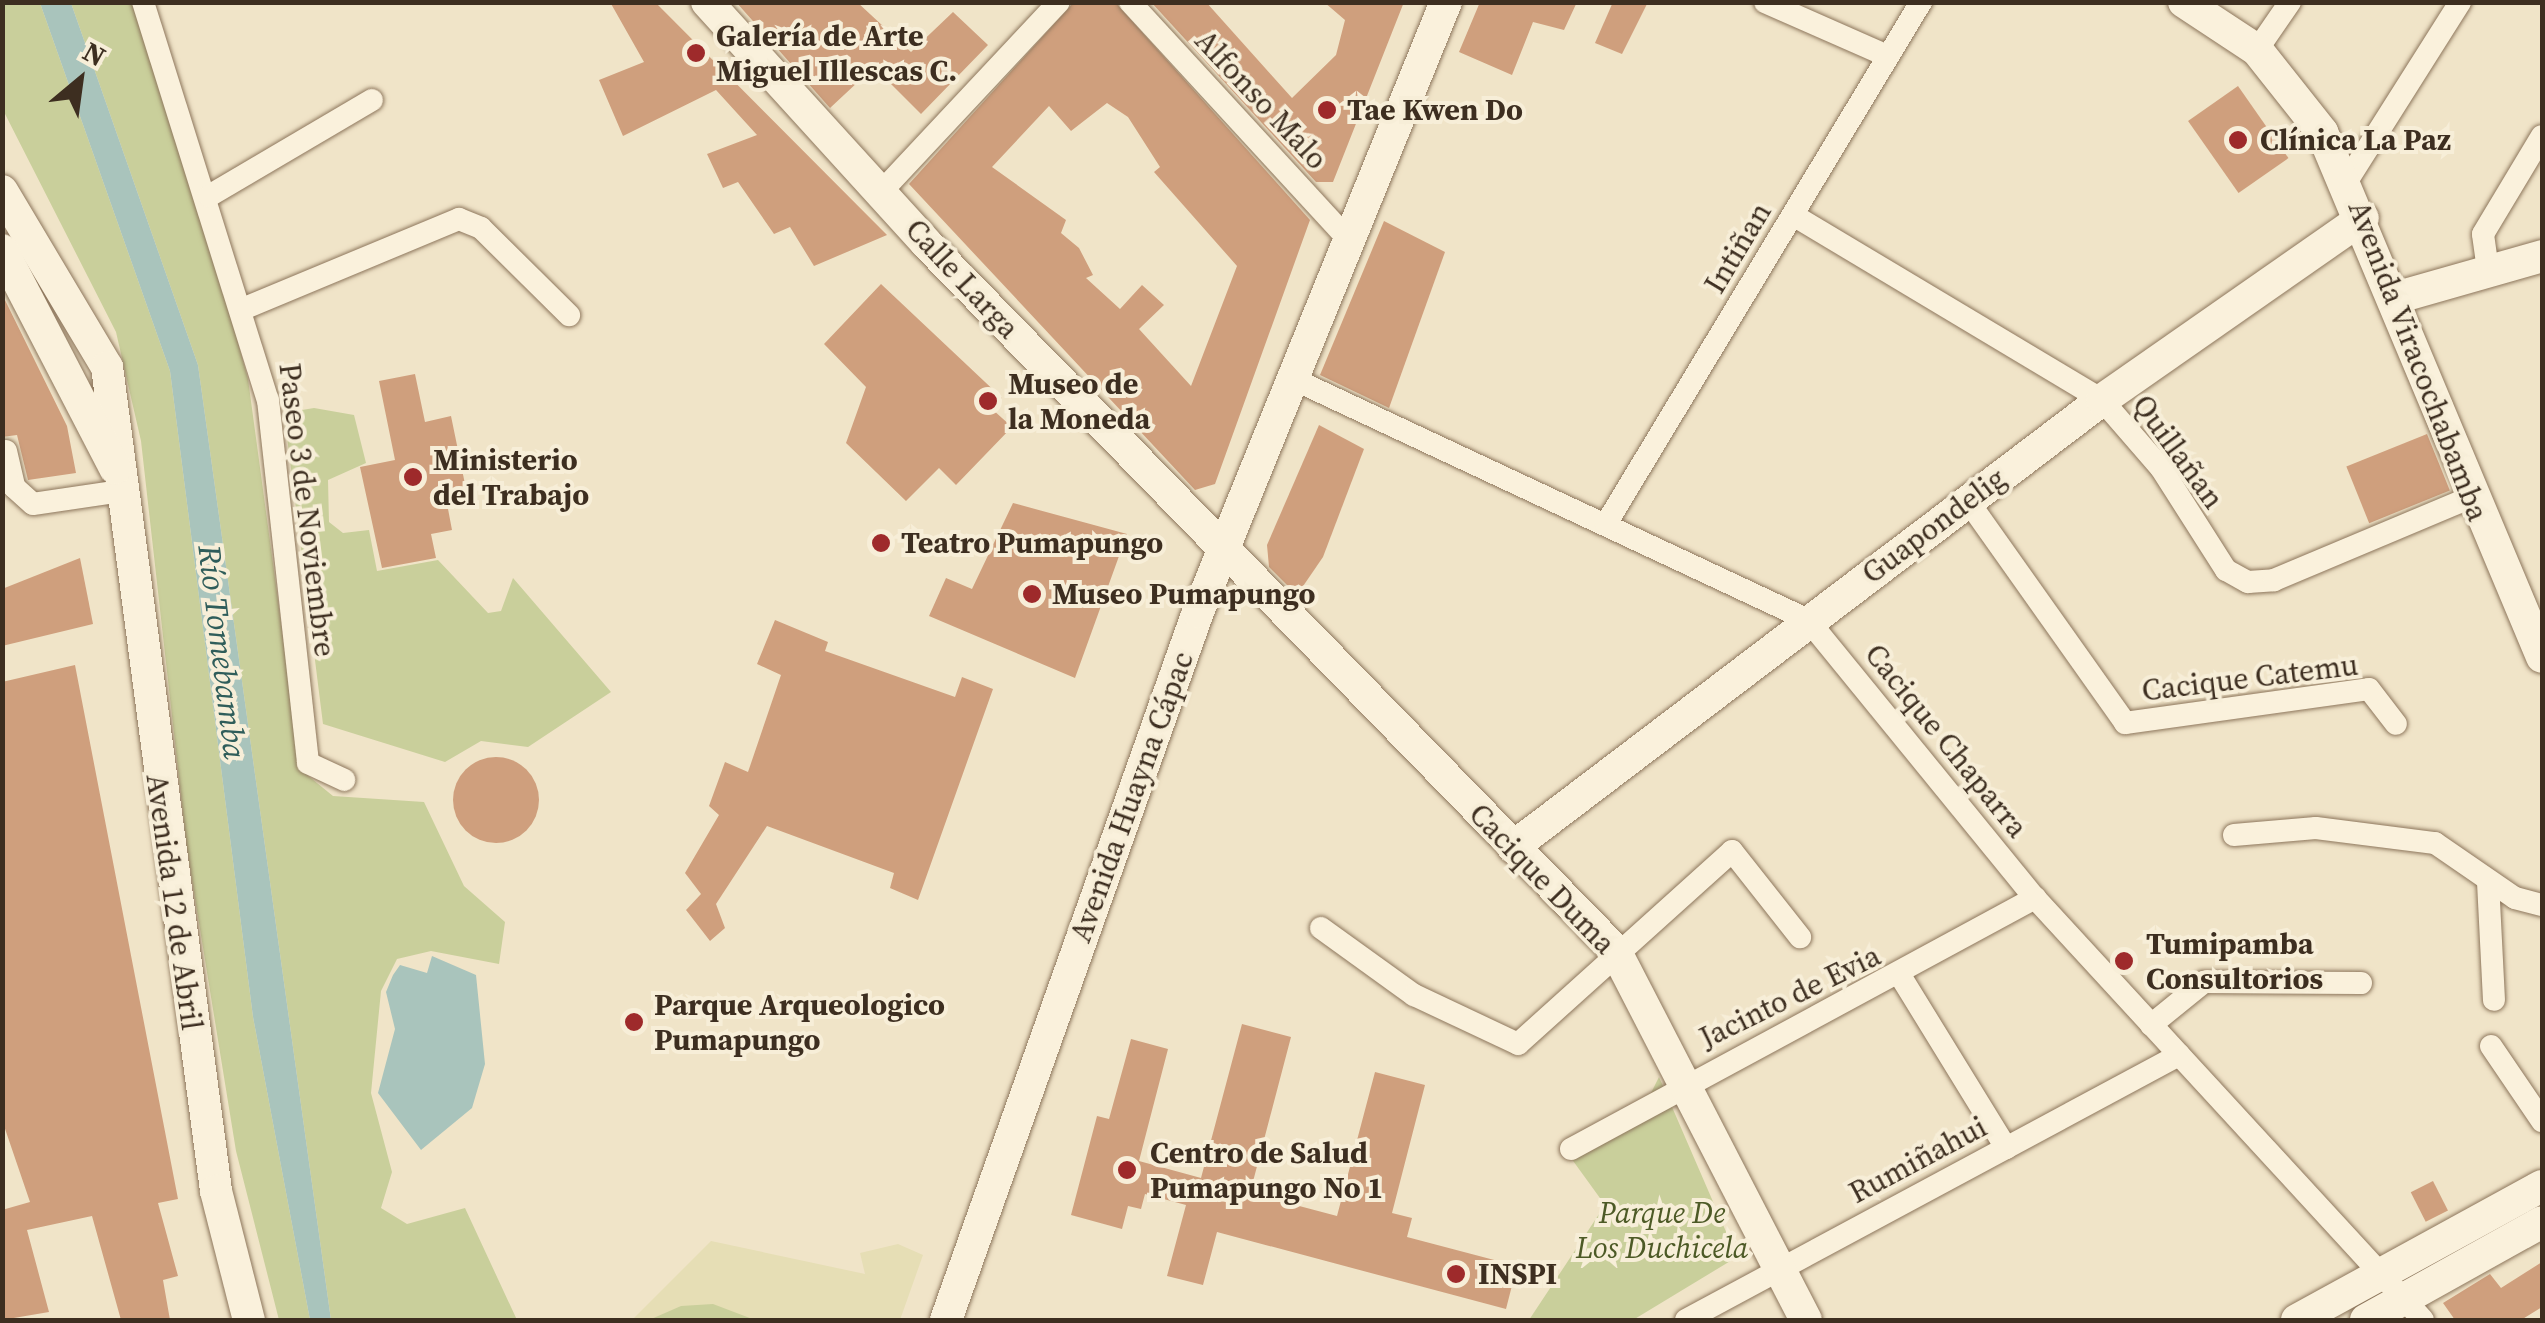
<!DOCTYPE html>
<meta charset="utf-8">
<style>
body{margin:0}
#map{position:relative;width:2545px;height:1323px;overflow:hidden;background:#f0e4c8;font-family:"Source Serif 4",serif}
div>[style]{position:absolute}
.farmland>*{inset:0;background:#e6deb5}
.green>*{inset:0;background:#c9cf9b}
.water>*{inset:0;background:#a9c4bc}
.building>*{inset:0;background:#cf9f7d;transform-origin:0 0}
.round{border-radius:50%}
.roads{filter:drop-shadow(0 0 2px #8d765c) drop-shadow(0 0 2px #8d765c)}
.street>*{height:22px;margin:-11px;padding:0 11px;transform-origin:11px;border-radius:11px;background:#faf1dc}
.secondary>*{height:32px;margin:-16px;padding:0 16px;transform-origin:16px;border-radius:16px;background:#faf1dc}
.dots>*{width:28px;height:28px;translate:-50% -50%;box-sizing:border-box;border:5px solid #f7eed8;border-radius:50%}
span{translate:-50% -50%;white-space:nowrap;text-align:center;line-height:1.15;-webkit-text-stroke:8px #f7eed8;paint-order:stroke}
.poi-label{font-size:30px;color:#3d2e20;font-weight:700}
.left{translate:0 -50%;text-align:left}
.street-label{font-size:30px;color:#3d2e20}
.park-label{font-size:30px;color:#4d5a26;font-style:italic}
.water-label{font-size:32px;color:#2f5d5a;font-style:italic}
.frame{position:absolute;inset:0;border:5px solid #3d2e20;pointer-events:none}
.north{position:absolute;left:30px;top:30px;width:100px;height:100px;-webkit-text-stroke:8px #f7eed8;paint-order:stroke;rotate:29deg;font-size:28px;font-weight:700;line-height:40px;text-align:center;color:#3d2e20}
.north::after{content:'';display:block;margin:auto;width:35px;height:45px;background:#3d2e20;clip-path:polygon(50% 0,100% 100%,50% 72%,0 100%)}
</style>
<div id="map">
<div class="farmland">
<i style="clip-path:polygon(711px 1241px,865px 1274px,860px 1253px,898px 1244px,923px 1255px,900px 1320px,632px 1320px)"></i>
</div>
<div class="green">
<i style="clip-path:polygon(3px 3px,40px 3px,170px 371px,253px 1017px,310px 1320px,279px 1320px,236px 1151px,187px 849px,141px 441px,116px 332px,3px 110px)"></i>
<i style="clip-path:polygon(71px 3px,134px 3px,205px 221px,248px 379px,301px 770px,333px 796px,424px 802px,464px 886px,505px 922px,499px 964px,431px 951px,397px 959px,381px 991px,371px 1093px,392px 1172px,381px 1208px,407px 1224px,465px 1208px,517px 1320px,331px 1320px,198px 365px)"></i>
<i style="clip-path:polygon(314px 408px,354px 415px,366px 463px,328px 480px,329px 522px,343px 533px,369px 530px,377px 571px,438px 560px,488px 613px,501px 611px,513px 578px,611px 692px,528px 747px,481px 741px,445px 762px,323px 724px,284px 413px)"></i>
<i style="clip-path:polygon(1659px 1077px,1737px 1257px,1633px 1320px,1529px 1320px,1605px 1205px,1563px 1147px,1651px 1093px)"></i>
<i style="clip-path:polygon(713px 1304px,755px 1320px,649px 1320px,681px 1306px)"></i>
</div>
<div class="water">
<i style="clip-path:polygon(40px 3px,71px 3px,198px 365px,331px 1320px,310px 1320px,253px 1017px,170px 371px)"></i>
<i style="clip-path:polygon(432px 956px,476px 975px,485px 1064px,472px 1108px,421px 1150px,378px 1093px,395px 1029px,386px 992px,393px 975px,400px 965px,427px 973px)"></i>
</div>
<div class="building">
<i style="clip-path:polygon(610px 2px,655px 2px,887px 235px,814px 266px,790px 227px,774px 234px,738px 182px,723px 188px,707px 154px,757px 135px,716px 90px,623px 136px,599px 80px,644px 62px)"></i>
<i style="clip-path:polygon(736px 2px,857px 2px,911px 52px,953px 12px,988px 45px,921px 114px,874px 67px,830px 108px)"></i>
<i style="clip-path:polygon(evenodd,1074px 2px,1115px 2px,1310px 220px,1215px 484px,1195px 490px,909px 184px,1074px 2px,1107px 103px,1128px 117px,1160px 167px,1154px 172px,1237px 266px,1191px 386px,1139px 329px,1164px 305px,1142px 285px,1120px 309px,1086px 278px,1093px 275px,1079px 248px,1061px 233px,1066px 220px,992px 167px,1049px 106px,1071px 131px,1107px 103px)"></i>
<i style="clip-path:polygon(1151px 2px,1206px 2px,1292px 98px,1336px 55px,1345px 20px,1324px 2px,1404px 2px,1333px 182px,1316px 182px)"></i>
<i style="clip-path:polygon(1480px 2px,1577px 2px,1564px 30px,1533px 22px,1512px 75px,1459px 52px)"></i>
<i style="clip-path:polygon(1613px 2px,1648px 2px,1622px 54px,1595px 43px)"></i>
<i style="left:2238px;top:86px;width:88px;height:61px;rotate:55deg"></i>
<i style="clip-path:polygon(1384px 221px,1445px 252px,1389px 408px,1320px 375px)"></i>
<i style="clip-path:polygon(881px 284px,1002px 398px,992px 409px,1012px 427px,956px 485px,939px 468px,906px 501px,846px 443px,866px 387px,824px 344px)"></i>
<i style="clip-path:polygon(2px 294px,67px 426px,76px 473px,28px 480px,17px 435px,2px 437px)"></i>
<i style="clip-path:polygon(415px 374px,425px 422px,451px 416px,466px 489px,445px 493px,452px 530px,431px 534px,436px 558px,382px 568px,360px 467px,395px 460px,379px 381px)"></i>
<i style="clip-path:polygon(1319px 425px,1364px 449px,1323px 557px,1297px 595px,1269px 567px,1267px 545px)"></i>
<i style="left:2427px;top:434px;width:61px;height:87px;rotate:68deg"></i>
<i style="clip-path:polygon(1013px 503px,1127px 534px,1075px 678px,929px 616px,946px 578px,972px 589px)"></i>
<i style="clip-path:polygon(80px 558px,93px 624px,2px 646px,2px 589px)"></i>
<i style="clip-path:polygon(775px 620px,828px 642px,825px 651px,955px 697px,962px 677px,993px 689px,918px 900px,890px 888px,894px 873px,767px 826px,716px 904px,725px 928px,710px 941px,686px 910px,701px 894px,685px 873px,719px 815px,709px 806px,725px 762px,748px 772px,781px 675px,757px 664px)"></i>
<i style="clip-path:polygon(75px 665px,178px 1199px,158px 1203px,178px 1276px,163px 1280px,170px 1320px,121px 1320px,92px 1216px,27px 1230px,49px 1312px,2px 1320px,2px 1210px,30px 1202px,2px 1120px,2px 682px)"></i>
<i class="round" style="left:453px;top:757px;width:86px;height:86px"></i>
<i style="clip-path:polygon(1242px 1024px,1291px 1037px,1250px 1193px,1337px 1216px,1375px 1072px,1425px 1085px,1392px 1213px,1412px 1218px,1407px 1237px,1517px 1266px,1506px 1309px,1217px 1232px,1203px 1285px,1167px 1276px,1186px 1205px,1145px 1194px,1141px 1209px,1128px 1206px,1122px 1229px,1071px 1215px,1097px 1116px,1109px 1119px,1131px 1039px,1168px 1049px,1139px 1161px,1201px 1178px)"></i>
<i style="left:2433px;top:1181px;width:33px;height:25px;rotate:63deg"></i>
<i style="clip-path:polygon(2542px 1262px,2542px 1307px,2521px 1320px,2455px 1320px,2443px 1303px,2490px 1274px,2501px 1288px)"></i>
</div>
<div class="roads">
<div class="street">
<i style="left:143px;top:2px;width:417px;rotate:72.6deg"></i>
<i style="left:268px;top:400px;width:365px;rotate:83.7deg"></i>
<i style="left:308px;top:763px;width:40px;rotate:25deg"></i>
<i style="left:1130px;top:2px;width:322px;rotate:47.4deg"></i>
<i style="left:1765px;top:2px;width:131px;rotate:23.8deg"></i>
<i style="left:2257px;top:50px;width:58px;rotate:-55.5deg"></i>
<i style="left:2347px;top:181px;width:212px;rotate:-57.7deg"></i>
<i style="left:881px;top:192px;width:260px;rotate:-46.9deg"></i>
<i style="left:209px;top:196px;width:189px;rotate:-30.5deg"></i>
<i style="left:1793px;top:215px;width:360px;rotate:30.9deg"></i>
<i style="left:2102px;top:400px;width:90px;rotate:49.1deg"></i>
<i style="left:2161px;top:468px;width:121px;rotate:57.5deg"></i>
<i style="left:2226px;top:570px;width:25px;rotate:29deg"></i>
<i style="left:2248px;top:582px;width:26px;rotate:-4deg"></i>
<i style="left:2274px;top:580px;width:212px;rotate:-22.8deg"></i>
<i style="left:2488px;top:270px;width:36px;rotate:-98deg"></i>
<i style="left:2483px;top:234px;width:114px;rotate:-59deg"></i>
<i style="left:245px;top:308px;width:232px;rotate:-22.6deg"></i>
<i style="left:459px;top:219px;width:24px;rotate:22deg"></i>
<i style="left:481px;top:228px;width:124px;rotate:44.7deg"></i>
<i style="left:1291px;top:378px;width:571px;rotate:25.08deg"></i>
<i style="left:1808px;top:620px;width:359px;rotate:50.8deg"></i>
<i style="left:2035px;top:898px;width:573px;rotate:47.4deg"></i>
<i style="left:6px;top:451px;width:37px;rotate:77deg"></i>
<i style="left:14px;top:487px;width:25px;rotate:42deg"></i>
<i style="left:33px;top:504px;width:89px;rotate:-8.4deg"></i>
<i style="left:1968px;top:501px;width:272px;rotate:54.7deg"></i>
<i style="left:2125px;top:723px;width:246px;rotate:-7.9deg"></i>
<i style="left:2369px;top:689px;width:44px;rotate:52.4deg"></i>
<i style="left:1606px;top:524px;width:610px;rotate:-58.89deg"></i>
<i style="left:2234px;top:835px;width:82px;rotate:-4.9deg"></i>
<i style="left:2316px;top:828px;width:120px;rotate:7.2deg"></i>
<i style="left:2435px;top:843px;width:97px;rotate:34.5deg"></i>
<i style="left:2515px;top:898px;width:28px;rotate:15deg"></i>
<i style="left:2488px;top:882px;width:118px;rotate:87.1deg"></i>
<i style="left:1321px;top:928px;width:115px;rotate:35.8deg"></i>
<i style="left:1414px;top:995px;width:115px;rotate:25.2deg"></i>
<i style="left:1518px;top:1044px;width:288px;rotate:-42deg"></i>
<i style="left:1732px;top:851px;width:110px;rotate:51.7deg"></i>
<i style="left:1901px;top:977px;width:201px;rotate:58.4deg"></i>
<i style="left:2151px;top:1025px;width:68px;rotate:-39.1deg"></i>
<i style="left:2204px;top:982px;width:157px;rotate:0.4deg"></i>
<i style="left:2491px;top:1046px;width:91px;rotate:55.8deg"></i>
<i style="left:1571px;top:1149px;width:528px;rotate:-28.41deg"></i>
<i style="left:1686px;top:1320px;width:560px;rotate:-28.26deg"></i>
</div>
<div class="secondary">
<i style="left:707px;top:2px;width:326px;rotate:47.7deg"></i>
<i style="left:926px;top:243px;width:987px;rotate:45.74deg"></i>
<i style="left:1615px;top:950px;width:416px;rotate:62.7deg"></i>
<i style="left:2184px;top:2px;width:87px;rotate:33.3deg"></i>
<i style="left:2257px;top:50px;width:105px;rotate:51.6deg"></i>
<i style="left:2322px;top:132px;width:569px;rotate:67.26deg"></i>
<i style="left:2px;top:191px;width:205px;rotate:59.2deg"></i>
<i style="left:107px;top:367px;width:831px;rotate:82.46deg"></i>
<i style="left:216px;top:1191px;width:133px;rotate:75.7deg"></i>
<i style="left:2px;top:250px;width:246px;rotate:62.6deg"></i>
<i style="left:2395px;top:298px;width:153px;rotate:-15.9deg"></i>
<i style="left:1513px;top:847px;width:739px;rotate:-37.2deg"></i>
<i style="left:2102px;top:400px;width:318px;rotate:-34.9deg"></i>
<i style="left:946px;top:1320px;width:752px;rotate:-70.41deg"></i>
<i style="left:1198px;top:612px;width:658px;rotate:-67.88deg"></i>
<i style="left:2297px;top:1320px;width:279px;rotate:-28.7deg"></i>
<i style="left:2366px;top:1320px;width:201px;rotate:-29.1deg"></i>
</div>
</div>
<div class="dots">
<i style="left:696px;top:53px;background:#9e2a2b"></i>
<i style="left:1327px;top:110px;background:#9e2a2b"></i>
<i style="left:2238px;top:140px;background:#9e2a2b"></i>
<i style="left:988px;top:401px;background:#9e2a2b"></i>
<i style="left:413px;top:477px;background:#9e2a2b"></i>
<i style="left:881px;top:543px;background:#9e2a2b"></i>
<i style="left:1032px;top:594px;background:#9e2a2b"></i>
<i style="left:2124px;top:961px;background:#9e2a2b"></i>
<i style="left:634px;top:1022px;background:#9e2a2b"></i>
<i style="left:1127px;top:1170px;background:#9e2a2b"></i>
<i style="left:1456px;top:1274px;background:#9e2a2b"></i>
</div>
<div class="poi-label">
<span class="left" style="left:716px;top:53px">Galería de Arte<br>Miguel Illescas C.</span>
<span class="left" style="left:1347px;top:110px">Tae Kwen Do</span>
<span class="left" style="left:2260px;top:140px">Clínica La Paz</span>
<span class="left" style="left:1008px;top:401px">Museo de<br>la Moneda</span>
<span class="left" style="left:433px;top:477px">Ministerio<br>del Trabajo</span>
<span class="left" style="left:901px;top:543px">Teatro Pumapungo</span>
<span class="left" style="left:1052px;top:594px">Museo Pumapungo</span>
<span class="left" style="left:2146px;top:961px">Tumipamba<br>Consultorios</span>
<span class="left" style="left:654px;top:1022px">Parque Arqueologico<br>Pumapungo</span>
<span class="left" style="left:1150px;top:1170px">Centro de Salud<br>Pumapungo No 1</span>
<span class="left" style="left:1478px;top:1274px">INSPI</span>
</div>
<div class="street-label">
<span style="left:1261px;top:100px;rotate:47deg">Alfonso Malo</span>
<span style="left:1738px;top:248px;rotate:-59deg">Intiñan</span>
<span style="left:962px;top:279px;rotate:47deg">Calle Larga</span>
<span style="left:2418px;top:361px;rotate:69deg">Avenida Viracochabamba</span>
<span style="left:2178px;top:452px;rotate:54deg">Quillañan</span>
<span style="left:307px;top:510px;rotate:83deg">Paseo 3 de Noviembre</span>
<span style="left:1934px;top:526px;rotate:-37deg">Guapondelig</span>
<span style="left:2250px;top:678px;rotate:-7deg">Cacique Catemu</span>
<span style="left:1946px;top:741px;rotate:51deg">Cacique Chaparra</span>
<span style="left:1132px;top:797px;rotate:-70deg">Avenida Huayna Cápac</span>
<span style="left:1542px;top:879px;rotate:46deg">Cacique Duma</span>
<span style="left:174px;top:902px;rotate:82deg">Avenida 12 de Abril</span>
<span style="left:1790px;top:997px;rotate:-26deg">Jacinto de Evia</span>
<span style="left:1918px;top:1160px;rotate:-28deg">Rumiñahui</span>
</div>
<div class="park-label">
<span style="left:1662px;top:1230px">Parque De<br>Los Duchicela</span>
</div>
<div class="water-label">
<span style="left:222px;top:652px;rotate:83deg">Río Tomebamba</span>
</div>
<div class="frame"></div>
<div class="north">N</div>
</div>
